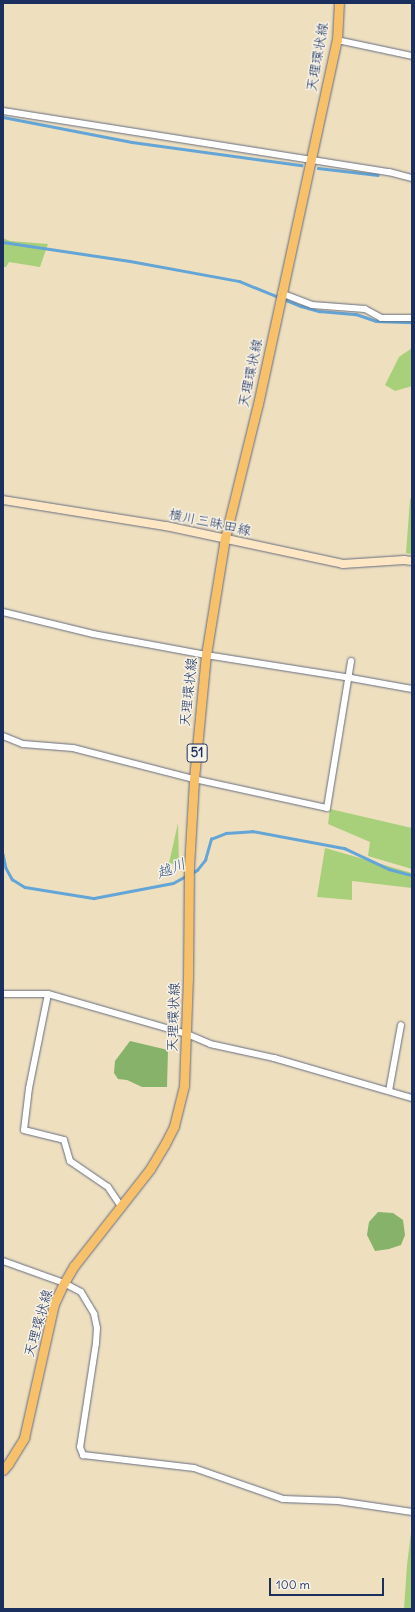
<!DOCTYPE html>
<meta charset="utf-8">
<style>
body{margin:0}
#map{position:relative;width:415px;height:1612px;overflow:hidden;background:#eedfbf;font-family:Delius,"Klee One",sans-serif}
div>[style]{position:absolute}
.green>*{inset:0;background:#a8d07a}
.forest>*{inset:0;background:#86b26a}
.stream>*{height:2.5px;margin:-1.25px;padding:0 1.25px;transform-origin:1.25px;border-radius:1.25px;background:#64a5d7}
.roads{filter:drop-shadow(0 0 1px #656d80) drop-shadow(0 0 1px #656d80)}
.street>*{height:6px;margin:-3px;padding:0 3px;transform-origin:3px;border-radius:3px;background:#fff}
.secondary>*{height:8px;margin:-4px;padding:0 4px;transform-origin:4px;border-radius:4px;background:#fce6c4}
.primary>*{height:9px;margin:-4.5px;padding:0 4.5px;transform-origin:4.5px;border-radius:4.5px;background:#f7c06b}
span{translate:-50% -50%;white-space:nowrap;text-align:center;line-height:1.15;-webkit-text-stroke:3px #f7f3e8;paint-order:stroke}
.shield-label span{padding:1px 3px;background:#f7f3e8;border:1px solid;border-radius:3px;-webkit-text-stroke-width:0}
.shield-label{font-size:13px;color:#1b2f5e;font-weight:700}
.street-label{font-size:14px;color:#1b2f5e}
.water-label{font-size:15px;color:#355888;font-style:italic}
.frame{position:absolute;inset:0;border:4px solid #1b2f5e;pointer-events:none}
.scale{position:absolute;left:269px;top:1578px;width:115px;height:18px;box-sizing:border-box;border:2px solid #1b2f5e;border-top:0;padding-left:5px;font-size:12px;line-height:14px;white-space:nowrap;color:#1b2f5e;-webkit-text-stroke:3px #f7f3e8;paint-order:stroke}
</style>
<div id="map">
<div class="green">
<i style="clip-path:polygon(3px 238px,10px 241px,48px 244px,40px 267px,9px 262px,6px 267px,3px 267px)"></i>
<i style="clip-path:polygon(412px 348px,412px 386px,395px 391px,385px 385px,399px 357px)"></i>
<i style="clip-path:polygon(412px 495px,412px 554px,406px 553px,410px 500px)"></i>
<i style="clip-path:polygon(330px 809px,412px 828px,412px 869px,368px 856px,370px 842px,328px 824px)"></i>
<i style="clip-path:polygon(178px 823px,179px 865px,169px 863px)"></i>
<i style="clip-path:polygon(325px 848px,412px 873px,412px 888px,352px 881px,352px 900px,317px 897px)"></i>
<i style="clip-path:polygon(412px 1525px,412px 1609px,404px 1609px,407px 1565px)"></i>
</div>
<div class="forest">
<i style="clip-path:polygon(130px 1041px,168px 1050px,167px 1087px,142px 1087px,127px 1080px,118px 1079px,114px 1073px,115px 1061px)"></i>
<i style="clip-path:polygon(378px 1212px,393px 1213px,403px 1220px,405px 1235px,401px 1245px,389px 1249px,375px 1251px,367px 1235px,369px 1222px)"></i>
</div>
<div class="stream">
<i style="left:3px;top:117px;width:131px;rotate:11deg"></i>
<i style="left:132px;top:142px;width:171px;rotate:7.8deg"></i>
<i style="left:318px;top:168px;width:60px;rotate:6.7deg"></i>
<i style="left:3px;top:242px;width:128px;rotate:8.5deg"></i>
<i style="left:130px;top:261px;width:111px;rotate:10.4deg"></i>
<i style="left:239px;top:281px;width:67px;rotate:22deg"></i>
<i style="left:301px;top:306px;width:19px;rotate:16deg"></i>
<i style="left:319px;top:311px;width:37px;rotate:5deg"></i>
<i style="left:356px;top:314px;width:21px;rotate:19deg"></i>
<i style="left:376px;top:321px;width:36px;rotate:2deg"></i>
<i style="left:3px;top:854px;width:14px;rotate:78deg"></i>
<i style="left:6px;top:868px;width:13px;rotate:61deg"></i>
<i style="left:12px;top:879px;width:15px;rotate:32deg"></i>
<i style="left:25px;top:887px;width:70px;rotate:9.1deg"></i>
<i style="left:94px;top:898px;width:80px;rotate:-10.8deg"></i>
<i style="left:173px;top:883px;width:15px;rotate:-28deg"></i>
<i style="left:192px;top:873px;width:6px;rotate:-31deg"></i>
<i style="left:197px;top:870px;width:13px;rotate:-51deg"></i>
<i style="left:205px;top:860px;width:22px;rotate:-74deg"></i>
<i style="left:211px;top:839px;width:16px;rotate:-22deg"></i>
<i style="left:226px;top:833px;width:26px;rotate:-4deg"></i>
<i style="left:252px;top:831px;width:94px;rotate:10.5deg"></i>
<i style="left:344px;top:848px;width:50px;rotate:25deg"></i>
<i style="left:389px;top:869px;width:24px;rotate:15deg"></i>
</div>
<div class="roads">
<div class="street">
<i style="left:337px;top:40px;width:77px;rotate:12deg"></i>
<i style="left:3px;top:111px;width:391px;rotate:9deg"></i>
<i style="left:389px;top:172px;width:24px;rotate:15deg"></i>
<i style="left:281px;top:293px;width:33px;rotate:21deg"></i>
<i style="left:312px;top:305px;width:53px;rotate:4.3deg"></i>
<i style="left:365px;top:309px;width:18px;rotate:29deg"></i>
<i style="left:381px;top:318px;width:31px"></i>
<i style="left:3px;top:612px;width:93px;rotate:13.7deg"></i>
<i style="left:93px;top:634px;width:115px;rotate:10.5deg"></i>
<i style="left:206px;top:655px;width:147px;rotate:9deg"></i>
<i style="left:351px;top:678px;width:62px;rotate:10.2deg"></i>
<i style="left:3px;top:736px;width:22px;rotate:22deg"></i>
<i style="left:23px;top:744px;width:50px;rotate:4.6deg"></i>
<i style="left:73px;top:748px;width:125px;rotate:14.4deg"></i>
<i style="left:194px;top:779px;width:136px;rotate:12.3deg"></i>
<i style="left:327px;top:808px;width:149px;rotate:-80.7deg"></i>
<i style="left:3px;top:994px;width:45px"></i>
<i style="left:48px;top:994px;width:145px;rotate:16.1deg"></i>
<i style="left:187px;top:1034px;width:25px;rotate:23deg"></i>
<i style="left:210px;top:1044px;width:66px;rotate:12.3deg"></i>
<i style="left:274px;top:1058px;width:144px;rotate:16.2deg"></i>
<i style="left:48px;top:994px;width:96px;rotate:101.4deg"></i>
<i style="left:29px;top:1088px;width:42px;rotate:96.8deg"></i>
<i style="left:24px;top:1130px;width:41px;rotate:14deg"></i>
<i style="left:64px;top:1140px;width:22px;rotate:74deg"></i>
<i style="left:70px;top:1161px;width:46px;rotate:34.4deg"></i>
<i style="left:108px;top:1187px;width:22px;rotate:56deg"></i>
<i style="left:389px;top:1091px;width:67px;rotate:-79.7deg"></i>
<i style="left:3px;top:1261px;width:65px;rotate:19.8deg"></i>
<i style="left:64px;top:1283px;width:19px;rotate:28deg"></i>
<i style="left:81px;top:1292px;width:26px;rotate:59deg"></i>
<i style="left:94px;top:1314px;width:14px;rotate:78deg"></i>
<i style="left:97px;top:1328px;width:15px;rotate:94deg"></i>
<i style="left:96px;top:1343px;width:105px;rotate:98.7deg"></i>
<i style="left:80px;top:1447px;width:9px;rotate:69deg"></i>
<i style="left:83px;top:1455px;width:112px;rotate:6.7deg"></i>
<i style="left:194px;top:1468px;width:94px;rotate:19.2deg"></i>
<i style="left:283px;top:1499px;width:55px;rotate:2.1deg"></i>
<i style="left:338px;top:1501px;width:75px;rotate:8.5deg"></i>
</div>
<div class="secondary">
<i style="left:3px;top:500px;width:165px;rotate:9.1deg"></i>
<i style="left:166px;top:526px;width:181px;rotate:12.1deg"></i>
<i style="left:343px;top:564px;width:61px;rotate:-3.8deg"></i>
<i style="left:404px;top:560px;width:8px;rotate:7deg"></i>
</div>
<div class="primary">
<i style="left:3px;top:1470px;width:8px;rotate:-50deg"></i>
<i style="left:8px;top:1464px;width:31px;rotate:-58deg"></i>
<i style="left:24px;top:1438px;width:137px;rotate:-77.4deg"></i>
<i style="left:54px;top:1304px;width:23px;rotate:-65deg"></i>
<i style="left:64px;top:1283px;width:20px;rotate:-60deg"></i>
<i style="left:74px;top:1266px;width:123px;rotate:-51.9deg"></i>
<i style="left:150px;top:1169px;width:29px;rotate:-59deg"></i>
<i style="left:165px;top:1144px;width:20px;rotate:-63deg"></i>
<i style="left:174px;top:1126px;width:41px;rotate:-76deg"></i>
<i style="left:184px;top:1086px;width:107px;rotate:-87.9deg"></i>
<i style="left:188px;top:979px;width:112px;rotate:-89.5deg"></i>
<i style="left:189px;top:867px;width:88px;rotate:-86.7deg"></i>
<i style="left:194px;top:779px;width:125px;rotate:-84.5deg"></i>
<i style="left:206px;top:655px;width:119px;rotate:-80.8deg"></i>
<i style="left:225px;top:538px;width:138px;rotate:-76.2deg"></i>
<i style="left:258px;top:404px;width:372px;rotate:-77.8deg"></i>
<i style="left:337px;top:40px;width:37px;rotate:-87deg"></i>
</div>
</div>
<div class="shield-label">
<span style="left:197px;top:753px">51</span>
</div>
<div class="street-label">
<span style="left:317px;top:57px;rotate:-80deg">天理環状線</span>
<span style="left:250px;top:373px;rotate:-78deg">天理環状線</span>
<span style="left:210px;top:522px;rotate:12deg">横川三昧田線</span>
<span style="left:188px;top:692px;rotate:-84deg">天理環状線</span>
<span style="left:173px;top:1017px;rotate:-88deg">天理環状線</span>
<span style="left:38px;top:1323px;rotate:-74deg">天理環状線</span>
</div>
<div class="water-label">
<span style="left:171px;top:868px;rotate:-21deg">越川</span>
</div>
<div class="frame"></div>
<div class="scale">100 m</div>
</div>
